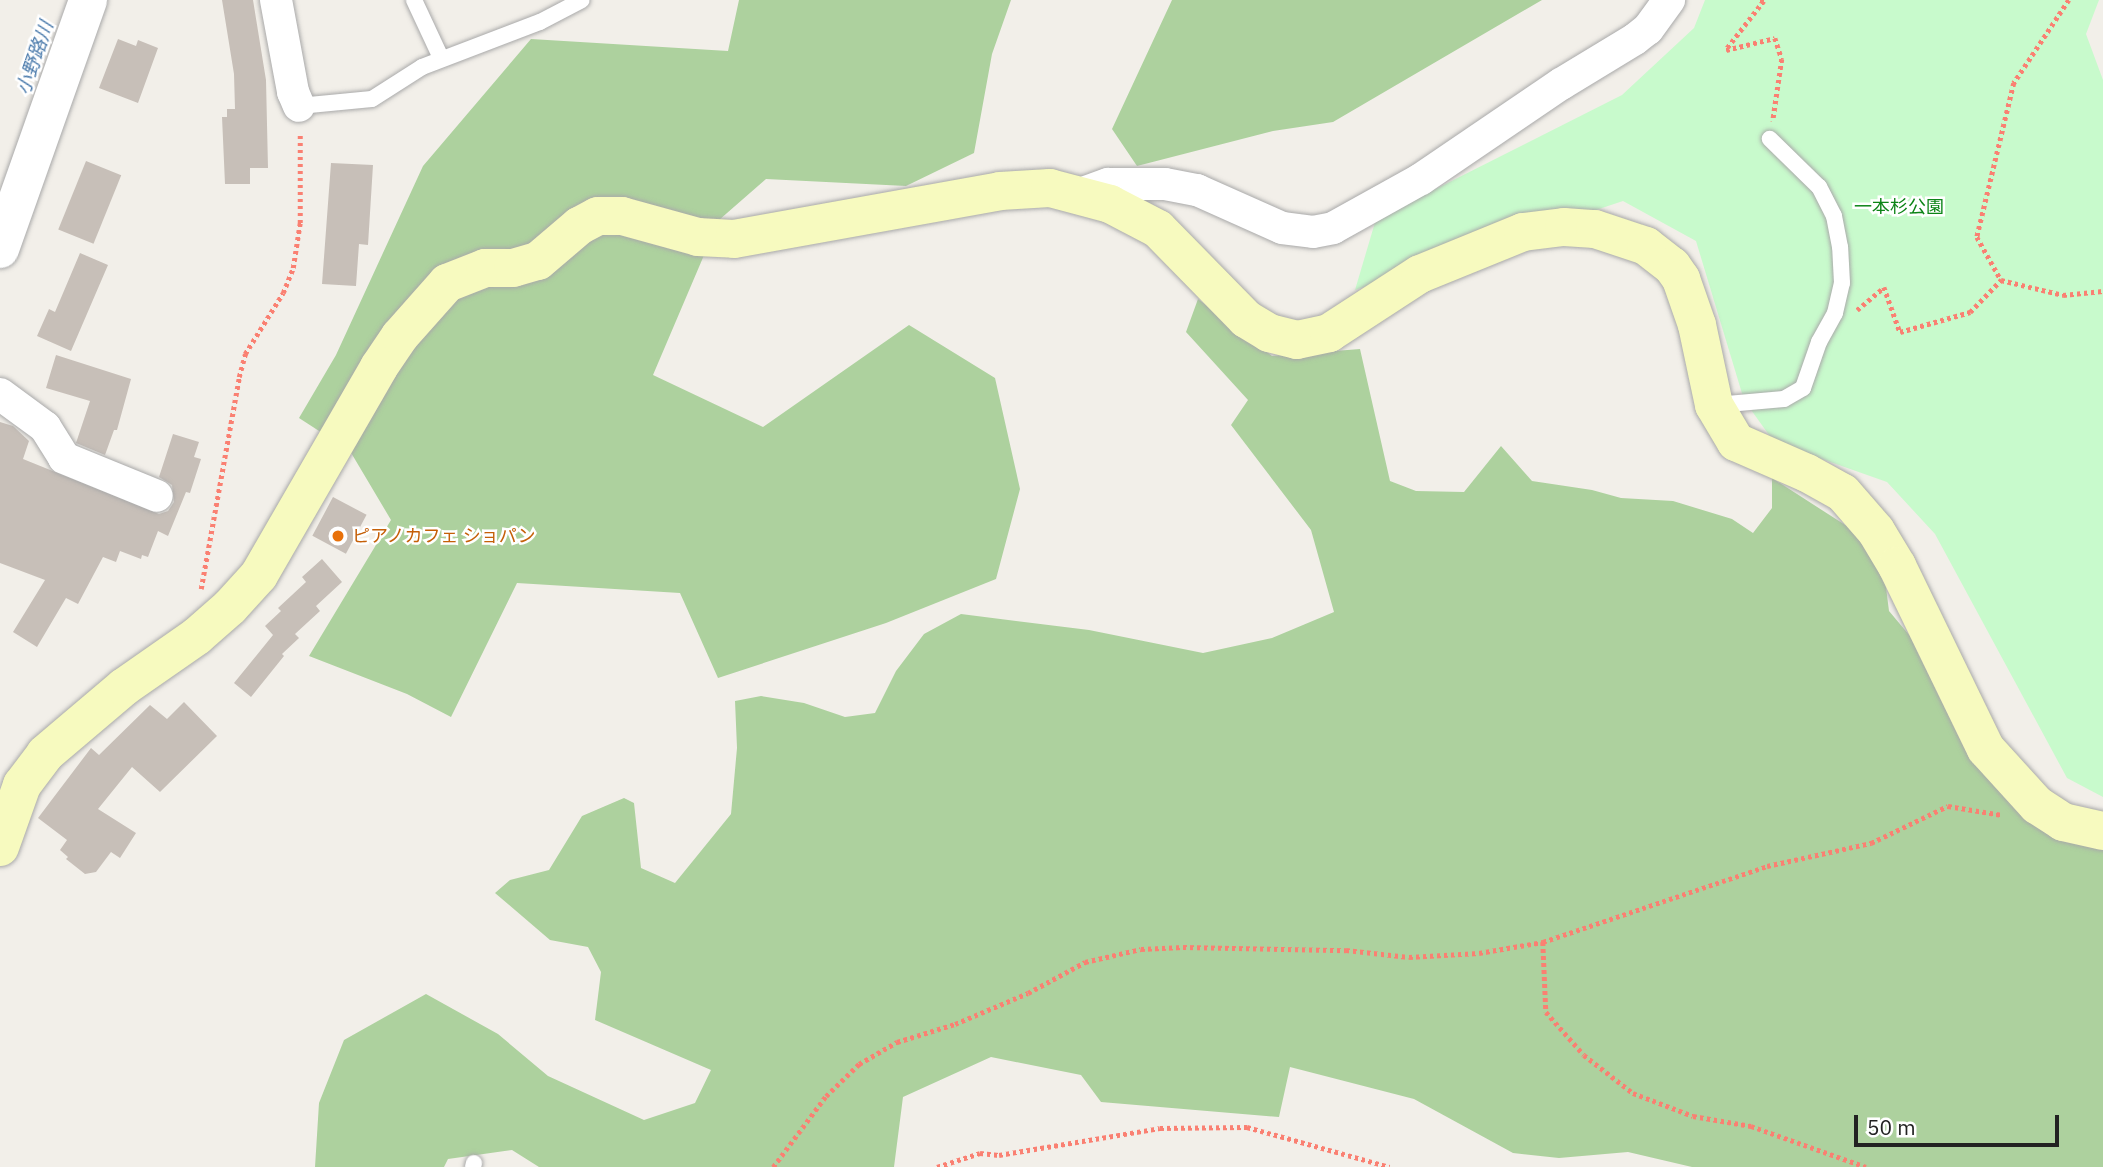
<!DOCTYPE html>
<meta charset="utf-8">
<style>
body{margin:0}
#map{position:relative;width:2103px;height:1167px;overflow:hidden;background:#f2efe9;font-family:"IBM Plex Sans","Noto Sans JP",sans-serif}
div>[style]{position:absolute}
.forest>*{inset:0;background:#add19e}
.park>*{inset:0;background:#c8facc}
.building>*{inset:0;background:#c7bfb8;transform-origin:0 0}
.path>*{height:4.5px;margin-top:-2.25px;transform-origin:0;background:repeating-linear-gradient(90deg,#fa8072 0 3.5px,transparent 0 7px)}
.roads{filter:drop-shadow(0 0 2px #a9a9a9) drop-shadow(0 0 2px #a9a9a9)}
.service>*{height:16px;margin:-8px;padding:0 8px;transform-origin:8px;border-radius:8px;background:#fff}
.minor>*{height:32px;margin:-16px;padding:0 16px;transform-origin:16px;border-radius:16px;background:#fff}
.tertiary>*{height:38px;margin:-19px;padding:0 19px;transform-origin:19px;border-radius:19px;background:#fff}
.secondary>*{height:38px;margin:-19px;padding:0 19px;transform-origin:19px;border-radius:19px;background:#f7fabf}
.dots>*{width:19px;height:19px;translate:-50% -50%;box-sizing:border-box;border:4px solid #fff;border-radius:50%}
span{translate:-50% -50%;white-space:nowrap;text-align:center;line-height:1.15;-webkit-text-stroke:5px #fff;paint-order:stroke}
.park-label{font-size:18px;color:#0c8416}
.food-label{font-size:18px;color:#c56008}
.left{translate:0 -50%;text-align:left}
.water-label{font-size:19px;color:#4a7aab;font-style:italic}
.scale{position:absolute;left:1854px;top:1115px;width:205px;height:32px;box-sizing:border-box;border:4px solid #222;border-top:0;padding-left:9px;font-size:21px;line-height:24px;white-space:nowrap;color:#222;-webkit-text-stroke:5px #fff;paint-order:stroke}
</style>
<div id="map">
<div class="forest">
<i style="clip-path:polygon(739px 0,1011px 0,992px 54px,974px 153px,906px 186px,766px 179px,719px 220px,653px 375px,763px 427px,909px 325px,995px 378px,1020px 489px,996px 579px,886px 623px,718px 678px,680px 593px,517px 583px,451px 717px,407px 694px,309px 656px,391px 520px,350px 451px,299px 418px,336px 355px,423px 166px,531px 39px,728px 51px)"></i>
<i style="clip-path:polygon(1172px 0,1542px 0,1333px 122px,1273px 131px,1137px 166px,1112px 129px)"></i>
<i style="clip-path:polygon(1198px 299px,1272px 356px,1360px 349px,1390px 481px,1416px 491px,1464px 492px,1501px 446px,1532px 481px,1592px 490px,1621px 498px,1673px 501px,1732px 519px,1753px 533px,1772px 508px,1772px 478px,1881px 548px,1889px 611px,1936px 667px,1980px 750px,2103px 838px,2103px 1167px,1692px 1167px,1628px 1152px,1559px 1158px,1513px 1153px,1414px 1099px,1290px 1067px,1279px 1117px,1101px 1102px,1081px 1075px,991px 1057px,903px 1097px,894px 1167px,539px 1167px,512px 1150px,448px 1159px,444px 1167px,315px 1167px,319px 1103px,344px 1040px,426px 994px,498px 1034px,548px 1076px,644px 1120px,695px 1103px,711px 1070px,595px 1020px,601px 972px,588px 947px,550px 940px,495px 893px,510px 880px,549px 870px,582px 816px,624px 798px,634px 803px,641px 868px,675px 883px,731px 814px,737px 748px,735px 701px,761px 696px,804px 703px,845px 717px,875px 713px,896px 671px,924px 634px,961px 614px,1089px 630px,1203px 653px,1272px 638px,1334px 612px,1311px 530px,1231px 425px,1248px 400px,1186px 332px)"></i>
</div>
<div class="park">
<i style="clip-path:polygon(1705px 0,2099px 0,2086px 34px,2103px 80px,2103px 797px,2067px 778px,1935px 534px,1887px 482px,1774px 442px,1744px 400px,1696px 241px,1623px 201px,1355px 290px,1376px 219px,1622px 95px,1694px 28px)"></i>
</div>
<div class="building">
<i style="clip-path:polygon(222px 0,253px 0,266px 80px,268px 168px,250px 168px,250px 184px,225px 184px,222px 117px,227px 117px,227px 109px,235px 109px,234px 74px)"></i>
<i style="clip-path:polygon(118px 39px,136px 46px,138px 40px,158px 48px,138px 103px,99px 88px)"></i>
<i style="left:86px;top:161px;width:38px;height:74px;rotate:22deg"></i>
<i style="clip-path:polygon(331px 163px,373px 165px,368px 245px,359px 244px,356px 286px,322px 284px)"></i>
<i style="clip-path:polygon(80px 253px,108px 265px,71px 351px,37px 336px,49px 309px,55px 312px)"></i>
<i style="clip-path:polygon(56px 355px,131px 379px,117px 430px,114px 430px,105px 455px,76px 443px,90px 401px,46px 388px)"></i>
<i style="clip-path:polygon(0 422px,13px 426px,29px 441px,23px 459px,159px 514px,168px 511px,174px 502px,172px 485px,159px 477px,173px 434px,199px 442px,194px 457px,201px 459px,190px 493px,186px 492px,168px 536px,158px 531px,148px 557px,142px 555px,141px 559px,120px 551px,116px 562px,103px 557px,78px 604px,66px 598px,37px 647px,13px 632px,45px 580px,0 563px)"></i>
<i style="left:333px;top:497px;width:38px;height:44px;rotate:28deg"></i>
<i style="clip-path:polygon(322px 559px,342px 582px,316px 606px,320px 611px,295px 634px,299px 638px,282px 654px,284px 656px,251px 697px,234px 683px,273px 635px,265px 626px,281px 611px,278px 608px,306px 582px,302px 577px)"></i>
<i style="clip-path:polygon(184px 702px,217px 736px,160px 792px,132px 767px,98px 809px,136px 833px,120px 858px,111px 852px,96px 872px,85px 874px,66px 859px,68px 857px,60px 850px,67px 840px,38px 818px,91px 748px,99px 755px,150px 705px,167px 719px)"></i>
</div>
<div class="path">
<i style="left:1760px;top:0;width:4px;rotate:14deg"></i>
<i style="left:1764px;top:1px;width:62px;rotate:127.8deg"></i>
<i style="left:1726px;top:50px;width:50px;rotate:-13.8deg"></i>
<i style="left:1775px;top:38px;width:22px;rotate:72deg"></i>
<i style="left:1782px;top:59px;width:63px;rotate:98.3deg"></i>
<i style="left:2069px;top:0;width:100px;rotate:123.5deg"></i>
<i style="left:2014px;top:83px;width:158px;rotate:103.5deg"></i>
<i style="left:1977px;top:237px;width:49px;rotate:60.8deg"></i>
<i style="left:2001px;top:280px;width:64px;rotate:13.6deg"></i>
<i style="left:2063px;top:295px;width:40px;rotate:-5.7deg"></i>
<i style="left:1857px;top:310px;width:35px;rotate:-40deg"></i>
<i style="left:1884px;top:287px;width:48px;rotate:70.4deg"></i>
<i style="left:1900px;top:332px;width:73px;rotate:-15.9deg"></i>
<i style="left:1970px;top:312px;width:45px;rotate:-45.9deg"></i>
<i style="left:201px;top:589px;width:215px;rotate:-79.8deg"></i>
<i style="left:239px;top:377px;width:24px;rotate:-75deg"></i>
<i style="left:245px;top:354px;width:72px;rotate:-58.1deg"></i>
<i style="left:283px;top:293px;width:27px;rotate:-68deg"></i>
<i style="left:293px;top:268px;width:46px;rotate:-81.2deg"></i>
<i style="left:300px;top:223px;width:91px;rotate:-90deg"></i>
<i style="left:1543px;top:942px;width:70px;rotate:87.5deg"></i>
<i style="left:1546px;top:1012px;width:57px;rotate:48.5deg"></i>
<i style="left:1584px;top:1055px;width:62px;rotate:37.8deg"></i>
<i style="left:1633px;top:1093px;width:64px;rotate:21deg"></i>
<i style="left:1693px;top:1116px;width:59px;rotate:9.8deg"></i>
<i style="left:1751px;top:1126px;width:122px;rotate:19.6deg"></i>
<i style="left:773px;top:1167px;width:89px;rotate:-53.3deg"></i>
<i style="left:826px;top:1096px;width:46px;rotate:-44.1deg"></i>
<i style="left:859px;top:1064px;width:44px;rotate:-30.1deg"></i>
<i style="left:897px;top:1042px;width:61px;rotate:-17.2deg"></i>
<i style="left:955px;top:1024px;width:79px;rotate:-23deg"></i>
<i style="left:1028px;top:993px;width:65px;rotate:-28.5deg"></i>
<i style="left:1085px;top:962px;width:57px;rotate:-13.1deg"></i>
<i style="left:1141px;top:949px;width:42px;rotate:-2.7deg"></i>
<i style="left:1183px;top:947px;width:163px;rotate:1.1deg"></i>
<i style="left:1346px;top:950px;width:63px;rotate:6.3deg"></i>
<i style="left:1409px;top:957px;width:70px;rotate:-3.3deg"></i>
<i style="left:1479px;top:953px;width:65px;rotate:-9.8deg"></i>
<i style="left:1543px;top:942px;width:237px;rotate:-18.7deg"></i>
<i style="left:1767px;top:866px;width:107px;rotate:-12.5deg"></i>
<i style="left:1871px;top:843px;width:85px;rotate:-25.7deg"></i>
<i style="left:1948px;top:806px;width:55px;rotate:9.5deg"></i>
<i style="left:937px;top:1167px;width:45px;rotate:-18deg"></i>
<i style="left:980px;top:1153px;width:19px;rotate:6deg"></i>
<i style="left:999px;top:1155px;width:163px;rotate:-9.5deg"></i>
<i style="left:1160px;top:1128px;width:87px;rotate:-0.7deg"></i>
<i style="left:1247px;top:1127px;width:148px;rotate:15.6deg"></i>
</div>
<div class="roads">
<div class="service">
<i style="left:414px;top:0;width:64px;rotate:65deg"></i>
<i style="left:299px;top:106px;width:73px;rotate:-5.5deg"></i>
<i style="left:372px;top:99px;width:59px;rotate:-32.6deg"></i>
<i style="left:422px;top:67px;width:126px;rotate:-20.9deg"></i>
<i style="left:540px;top:22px;width:47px;rotate:-27.6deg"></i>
<i style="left:1716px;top:405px;width:68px;rotate:-5deg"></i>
<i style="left:1784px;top:399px;width:22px;rotate:-30deg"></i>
<i style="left:1803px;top:388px;width:49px;rotate:-70.8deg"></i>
<i style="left:1819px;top:342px;width:33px;rotate:-61deg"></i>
<i style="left:1835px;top:313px;width:31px;rotate:-77deg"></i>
<i style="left:1842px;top:283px;width:36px;rotate:-93deg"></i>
<i style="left:1840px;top:247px;width:32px;rotate:-101deg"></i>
<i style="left:1834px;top:216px;width:33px;rotate:-117deg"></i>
<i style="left:1819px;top:187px;width:69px;rotate:-135.6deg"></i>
<i style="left:473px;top:1167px;width:4px;rotate:-76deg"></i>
</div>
<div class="minor">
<i style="left:276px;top:0;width:94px;rotate:79.5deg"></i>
<i style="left:293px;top:92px;width:15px;rotate:67deg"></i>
<i style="left:1080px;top:194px;width:30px;rotate:-20deg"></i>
<i style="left:1108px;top:184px;width:57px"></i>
<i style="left:1165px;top:184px;width:33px;rotate:11deg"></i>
<i style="left:1197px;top:190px;width:93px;rotate:24.1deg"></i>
<i style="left:1282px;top:228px;width:31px;rotate:7deg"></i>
<i style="left:1313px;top:232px;width:20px;rotate:-11deg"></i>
<i style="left:1333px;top:228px;width:101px;rotate:-29.1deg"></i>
<i style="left:1421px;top:179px;width:169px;rotate:-34.2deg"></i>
<i style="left:1561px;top:84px;width:87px;rotate:-31.3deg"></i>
<i style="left:1635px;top:39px;width:16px;rotate:-38deg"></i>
<i style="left:1648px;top:29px;width:36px;rotate:-54deg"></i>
<i style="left:0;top:394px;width:56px;rotate:36.3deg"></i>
<i style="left:45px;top:427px;width:36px;rotate:58deg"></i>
<i style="left:64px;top:458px;width:100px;rotate:22.2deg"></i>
</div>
<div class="tertiary">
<i style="left:0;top:249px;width:264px;rotate:-70.5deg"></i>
</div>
<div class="secondary">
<i style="left:0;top:847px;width:66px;rotate:-70.5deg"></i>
<i style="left:22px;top:785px;width:39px;rotate:-53deg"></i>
<i style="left:45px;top:754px;width:104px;rotate:-40.3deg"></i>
<i style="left:124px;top:687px;width:89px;rotate:-34.9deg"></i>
<i style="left:197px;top:636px;width:44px;rotate:-41.3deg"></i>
<i style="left:230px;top:607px;width:43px;rotate:-47.8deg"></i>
<i style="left:259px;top:575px;width:240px;rotate:-60deg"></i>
<i style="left:379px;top:367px;width:37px;rotate:-56deg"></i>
<i style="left:400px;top:336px;width:71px;rotate:-48.4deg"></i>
<i style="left:447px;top:283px;width:41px;rotate:-21.5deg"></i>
<i style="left:485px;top:268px;width:28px"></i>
<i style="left:513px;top:268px;width:26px;rotate:-16deg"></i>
<i style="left:538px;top:261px;width:54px;rotate:-40.5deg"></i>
<i style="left:579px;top:226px;width:21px;rotate:-28deg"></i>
<i style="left:598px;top:216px;width:24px"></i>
<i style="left:622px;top:216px;width:79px;rotate:15.4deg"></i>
<i style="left:698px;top:237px;width:36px;rotate:3deg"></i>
<i style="left:734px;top:239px;width:270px;rotate:-10.2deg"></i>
<i style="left:1000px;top:191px;width:50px;rotate:-3.4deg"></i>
<i style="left:1050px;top:188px;width:62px;rotate:14.9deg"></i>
<i style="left:1110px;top:204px;width:54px;rotate:27.5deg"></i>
<i style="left:1158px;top:229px;width:126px;rotate:45.6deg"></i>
<i style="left:1246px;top:319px;width:27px;rotate:31deg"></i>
<i style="left:1269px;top:333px;width:29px;rotate:14deg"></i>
<i style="left:1297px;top:340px;width:33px;rotate:-12deg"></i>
<i style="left:1329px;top:333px;width:108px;rotate:-33deg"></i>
<i style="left:1420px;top:274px;width:111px;rotate:-22.2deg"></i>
<i style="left:1523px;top:232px;width:41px;rotate:-7deg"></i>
<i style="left:1564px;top:227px;width:31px;rotate:4deg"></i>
<i style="left:1595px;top:229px;width:54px;rotate:18.4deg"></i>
<i style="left:1646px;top:246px;width:33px;rotate:38deg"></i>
<i style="left:1672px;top:266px;width:16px;rotate:55deg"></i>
<i style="left:1681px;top:279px;width:49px;rotate:70.8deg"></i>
<i style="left:1697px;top:325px;width:82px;rotate:78deg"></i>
<i style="left:1714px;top:405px;width:43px;rotate:59.3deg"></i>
<i style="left:1736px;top:442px;width:77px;rotate:23.6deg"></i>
<i style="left:1807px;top:473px;width:41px;rotate:29.1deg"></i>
<i style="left:1843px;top:493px;width:50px;rotate:49deg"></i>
<i style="left:1876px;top:531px;width:41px;rotate:59deg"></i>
<i style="left:1897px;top:566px;width:203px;rotate:64.1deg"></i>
<i style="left:1986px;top:749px;width:76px;rotate:47.7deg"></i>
<i style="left:2037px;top:805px;width:31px;rotate:33deg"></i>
<i style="left:2063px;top:822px;width:41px;rotate:12.7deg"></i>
</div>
</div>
<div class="dots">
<i style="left:338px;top:536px;background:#e8710a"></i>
</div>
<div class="park-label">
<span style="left:1899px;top:207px">一本杉公園</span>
</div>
<div class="food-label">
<span class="left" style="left:352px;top:536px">ピアノカフェ ショパン</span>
</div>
<div class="water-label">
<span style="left:35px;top:58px;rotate:-71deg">小野路川</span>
</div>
<div class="scale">50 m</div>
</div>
